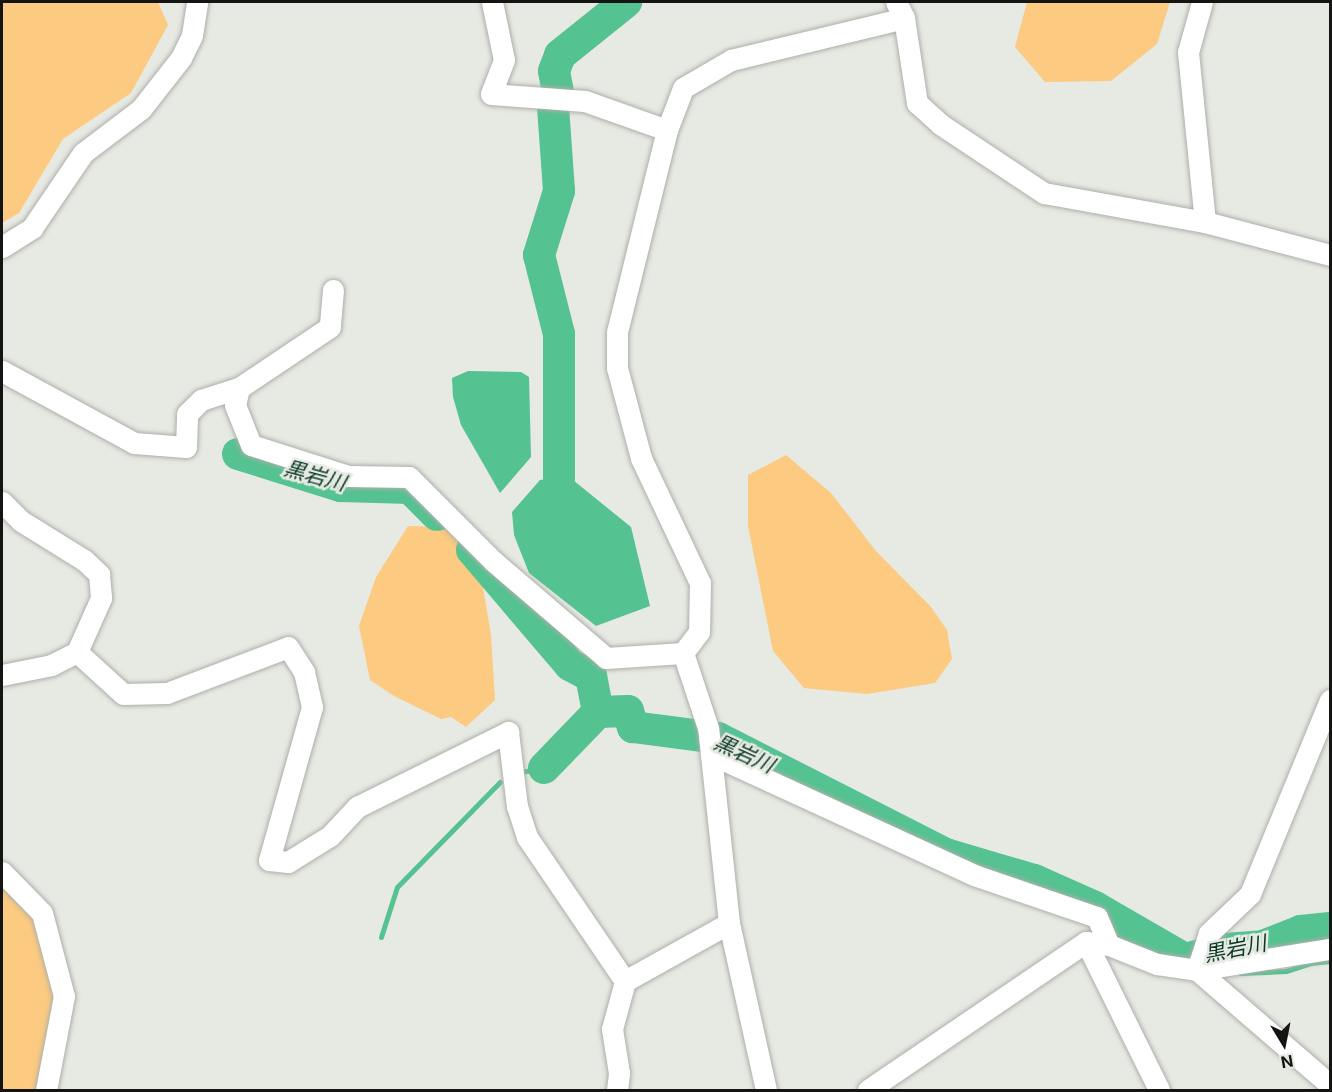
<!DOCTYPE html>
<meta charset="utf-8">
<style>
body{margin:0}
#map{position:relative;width:1332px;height:1092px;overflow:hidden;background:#e7e9e3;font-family:Inter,"Noto Sans JP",sans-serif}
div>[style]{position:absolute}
.green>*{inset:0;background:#fcca80}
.water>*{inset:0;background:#55c291}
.stream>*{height:5px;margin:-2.5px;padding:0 2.5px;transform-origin:2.5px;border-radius:2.5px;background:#55c291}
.river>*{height:32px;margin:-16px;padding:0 16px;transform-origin:16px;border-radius:16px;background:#55c291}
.roads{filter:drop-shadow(0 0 2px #adafa9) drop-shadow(0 0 2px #adafa9)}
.minor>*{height:21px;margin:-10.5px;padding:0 10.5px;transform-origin:10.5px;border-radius:10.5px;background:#fff}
span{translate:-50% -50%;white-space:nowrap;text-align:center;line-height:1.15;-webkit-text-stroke:5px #e7e9e3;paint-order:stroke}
.water-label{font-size:21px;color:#093926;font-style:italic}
.frame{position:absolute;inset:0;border:3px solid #141513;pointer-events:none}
.north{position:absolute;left:1254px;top:1014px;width:60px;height:60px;-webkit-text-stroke:4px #e7e9e3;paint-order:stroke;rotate:170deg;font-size:16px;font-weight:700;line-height:24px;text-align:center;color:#141513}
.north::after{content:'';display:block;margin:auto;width:21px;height:27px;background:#141513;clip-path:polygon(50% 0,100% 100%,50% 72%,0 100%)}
</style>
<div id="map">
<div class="green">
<i style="clip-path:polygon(2px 2px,158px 2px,168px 25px,131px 93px,63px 139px,19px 213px,2px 223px)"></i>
<i style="clip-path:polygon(1027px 2px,1170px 2px,1157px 44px,1111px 81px,1045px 82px,1015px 47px)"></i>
<i style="clip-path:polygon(786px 455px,831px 493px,876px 551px,931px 607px,947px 630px,952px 659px,935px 683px,867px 694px,804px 688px,773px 651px,748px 526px,748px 475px)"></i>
<i style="clip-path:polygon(408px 526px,445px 527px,479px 564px,491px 635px,495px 700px,466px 727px,451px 717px,441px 719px,394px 696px,370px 680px,359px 626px,376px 577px)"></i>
<i style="clip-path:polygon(2px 888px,34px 917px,54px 995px,36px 1090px,2px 1090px)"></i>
</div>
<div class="water">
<i style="clip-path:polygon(468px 371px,521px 372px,529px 377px,531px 457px,500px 493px,461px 425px,453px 397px,452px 378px)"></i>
<i style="clip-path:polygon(568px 476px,631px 527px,650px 606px,596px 626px,529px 573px,514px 535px,512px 512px,540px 480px)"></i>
</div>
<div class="stream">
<i style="left:520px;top:772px;width:24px;rotate:-9deg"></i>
<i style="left:381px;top:937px;width:52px;rotate:-72.3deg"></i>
<i style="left:397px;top:887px;width:147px;rotate:-45.6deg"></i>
<i style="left:1240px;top:973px;width:46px;rotate:-2.5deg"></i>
<i style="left:1286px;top:971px;width:25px;rotate:-18deg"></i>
<i style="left:1310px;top:963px;width:20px;rotate:-6deg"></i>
</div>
<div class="river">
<i style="left:558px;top:92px;width:21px;rotate:-101deg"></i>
<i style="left:554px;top:71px;width:17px;rotate:-69deg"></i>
<i style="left:560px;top:55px;width:85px;rotate:-38.8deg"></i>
<i style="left:553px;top:107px;width:84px;rotate:85.9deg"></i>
<i style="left:559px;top:191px;width:67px;rotate:107.4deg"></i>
<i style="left:539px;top:255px;width:81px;rotate:75.8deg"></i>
<i style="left:559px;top:334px;width:144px;rotate:90deg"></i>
<i style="left:238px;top:454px;width:108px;rotate:17.3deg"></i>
<i style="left:341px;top:486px;width:69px;rotate:1.7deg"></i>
<i style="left:410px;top:488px;width:38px;rotate:45deg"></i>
<i style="left:472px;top:550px;width:151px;rotate:49.6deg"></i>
<i style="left:570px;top:665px;width:24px;rotate:28deg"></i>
<i style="left:591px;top:676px;width:37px;rotate:79deg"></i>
<i style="left:598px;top:712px;width:30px;rotate:-2deg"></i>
<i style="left:628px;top:711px;width:17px;rotate:73deg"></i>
<i style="left:633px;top:727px;width:86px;rotate:7.4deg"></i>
<i style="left:718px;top:738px;width:256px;rotate:27deg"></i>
<i style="left:946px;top:854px;width:92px;rotate:16.5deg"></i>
<i style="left:1034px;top:880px;width:67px;rotate:23.9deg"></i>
<i style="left:1095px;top:907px;width:104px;rotate:30deg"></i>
<i style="left:1185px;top:959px;width:40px;rotate:-14.4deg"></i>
<i style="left:1224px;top:949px;width:39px;rotate:-4deg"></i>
<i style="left:1263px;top:946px;width:41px;rotate:-21.5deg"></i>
<i style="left:1301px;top:931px;width:29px;rotate:-6deg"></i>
<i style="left:544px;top:768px;width:78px;rotate:-46deg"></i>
</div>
<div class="roads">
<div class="minor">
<i style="left:492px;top:2px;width:59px;rotate:78.3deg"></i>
<i style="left:504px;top:60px;width:36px;rotate:111deg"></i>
<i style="left:491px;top:94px;width:94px;rotate:4.3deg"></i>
<i style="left:585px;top:101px;width:87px;rotate:19.5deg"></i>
<i style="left:896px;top:2px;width:18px;rotate:63deg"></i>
<i style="left:904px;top:18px;width:86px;rotate:81.3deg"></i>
<i style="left:917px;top:103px;width:31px;rotate:42deg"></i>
<i style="left:940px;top:124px;width:125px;rotate:33.6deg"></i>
<i style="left:1044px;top:193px;width:164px;rotate:10.2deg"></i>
<i style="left:1205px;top:222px;width:129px;rotate:14.8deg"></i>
<i style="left:1202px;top:2px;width:52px;rotate:105.6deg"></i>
<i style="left:1188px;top:52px;width:171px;rotate:84.3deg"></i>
<i style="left:2px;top:247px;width:36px;rotate:-32deg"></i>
<i style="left:32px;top:228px;width:91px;rotate:-55.8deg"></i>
<i style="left:83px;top:153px;width:73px;rotate:-37.2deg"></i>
<i style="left:141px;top:109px;width:65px;rotate:-51.9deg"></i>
<i style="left:181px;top:58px;width:25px;rotate:-64deg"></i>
<i style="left:192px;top:35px;width:33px;rotate:-81deg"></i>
<i style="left:333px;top:290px;width:37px;rotate:95deg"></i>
<i style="left:330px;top:327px;width:110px;rotate:146.2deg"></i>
<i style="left:239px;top:388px;width:17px;rotate:103deg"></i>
<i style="left:235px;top:405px;width:43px;rotate:68.2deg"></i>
<i style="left:251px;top:445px;width:102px;rotate:17.7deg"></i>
<i style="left:348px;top:476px;width:61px;rotate:0.9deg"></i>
<i style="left:409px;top:477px;width:119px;rotate:45deg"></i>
<i style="left:493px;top:561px;width:149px;rotate:40.6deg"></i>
<i style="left:606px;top:658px;width:77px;rotate:-3.7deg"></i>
<i style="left:2px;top:371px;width:150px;rotate:28.6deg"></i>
<i style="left:134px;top:443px;width:52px;rotate:4.4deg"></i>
<i style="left:186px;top:447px;width:33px;rotate:-88deg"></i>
<i style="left:187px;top:414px;width:20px;rotate:-45deg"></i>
<i style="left:201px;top:400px;width:40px;rotate:-18deg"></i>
<i style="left:2px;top:502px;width:27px;rotate:45deg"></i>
<i style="left:21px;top:521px;width:74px;rotate:31.8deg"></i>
<i style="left:84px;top:560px;width:21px;rotate:43deg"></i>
<i style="left:99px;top:574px;width:24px;rotate:85deg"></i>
<i style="left:101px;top:598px;width:59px;rotate:114deg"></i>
<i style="left:77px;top:652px;width:28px;rotate:153deg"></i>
<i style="left:52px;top:665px;width:51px;rotate:168.7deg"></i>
<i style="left:77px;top:652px;width:62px;rotate:42.4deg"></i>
<i style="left:123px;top:694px;width:44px;rotate:-1.3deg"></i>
<i style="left:167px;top:693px;width:129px;rotate:-20.8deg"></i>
<i style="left:288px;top:647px;width:30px;rotate:57deg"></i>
<i style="left:304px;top:672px;width:36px;rotate:77deg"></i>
<i style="left:312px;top:707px;width:159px;rotate:105.7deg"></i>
<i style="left:269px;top:860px;width:19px;rotate:6deg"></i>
<i style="left:288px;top:862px;width:49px;rotate:-31.8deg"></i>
<i style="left:330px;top:836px;width:40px;rotate:-47deg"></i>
<i style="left:357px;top:807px;width:169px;rotate:-26.4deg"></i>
<i style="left:508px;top:732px;width:75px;rotate:83.1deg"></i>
<i style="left:517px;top:806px;width:33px;rotate:72deg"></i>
<i style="left:527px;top:837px;width:174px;rotate:55.8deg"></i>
<i style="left:625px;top:981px;width:119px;rotate:-29.1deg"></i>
<i style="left:1330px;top:700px;width:210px;rotate:112.4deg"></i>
<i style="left:1250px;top:894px;width:57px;rotate:136.4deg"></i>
<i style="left:1209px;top:933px;width:39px;rotate:108deg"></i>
<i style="left:1197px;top:970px;width:176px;rotate:40.8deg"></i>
<i style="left:711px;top:754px;width:289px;rotate:24.7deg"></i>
<i style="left:974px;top:875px;width:130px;rotate:18.9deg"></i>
<i style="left:1097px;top:917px;width:30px;rotate:67deg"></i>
<i style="left:2px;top:872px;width:57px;rotate:45.7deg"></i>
<i style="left:42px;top:913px;width:86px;rotate:75.2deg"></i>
<i style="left:64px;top:996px;width:96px;rotate:100.8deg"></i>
<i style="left:1086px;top:942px;width:165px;rotate:63.7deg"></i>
<i style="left:617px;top:1090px;width:17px;rotate:-83deg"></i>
<i style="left:619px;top:1073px;width:45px;rotate:-99deg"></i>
<i style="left:612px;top:1029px;width:50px;rotate:-74.8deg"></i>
<i style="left:766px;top:1090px;width:171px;rotate:-102.5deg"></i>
<i style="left:729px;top:923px;width:196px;rotate:-96.1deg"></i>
<i style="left:708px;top:728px;width:79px;rotate:-108.4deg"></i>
<i style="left:683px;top:653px;width:26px;rotate:-53deg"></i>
<i style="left:699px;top:632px;width:49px;rotate:-88.8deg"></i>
<i style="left:700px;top:583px;width:138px;rotate:-115.3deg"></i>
<i style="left:641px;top:458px;width:93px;rotate:-104.9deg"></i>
<i style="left:617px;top:368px;width:36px;rotate:-90deg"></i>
<i style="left:617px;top:332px;width:208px;rotate:-76.1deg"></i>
<i style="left:667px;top:130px;width:45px;rotate:-69.1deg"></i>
<i style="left:683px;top:88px;width:56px;rotate:-30.3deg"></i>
<i style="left:731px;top:60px;width:178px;rotate:-13.6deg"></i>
<i style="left:868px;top:1090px;width:263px;rotate:-34.2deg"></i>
<i style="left:1086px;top:942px;width:23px;rotate:7deg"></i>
<i style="left:1109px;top:945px;width:52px;rotate:21.6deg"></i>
<i style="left:1157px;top:964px;width:40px;rotate:8.5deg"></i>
<i style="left:1197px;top:970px;width:135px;rotate:-9deg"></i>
</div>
</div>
<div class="water-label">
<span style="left:315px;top:476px;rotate:15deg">黒岩川</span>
<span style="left:744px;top:754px;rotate:24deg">黒岩川</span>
<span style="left:1235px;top:949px;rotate:-11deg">黒岩川</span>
</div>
<div class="frame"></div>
<div class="north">N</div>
</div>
